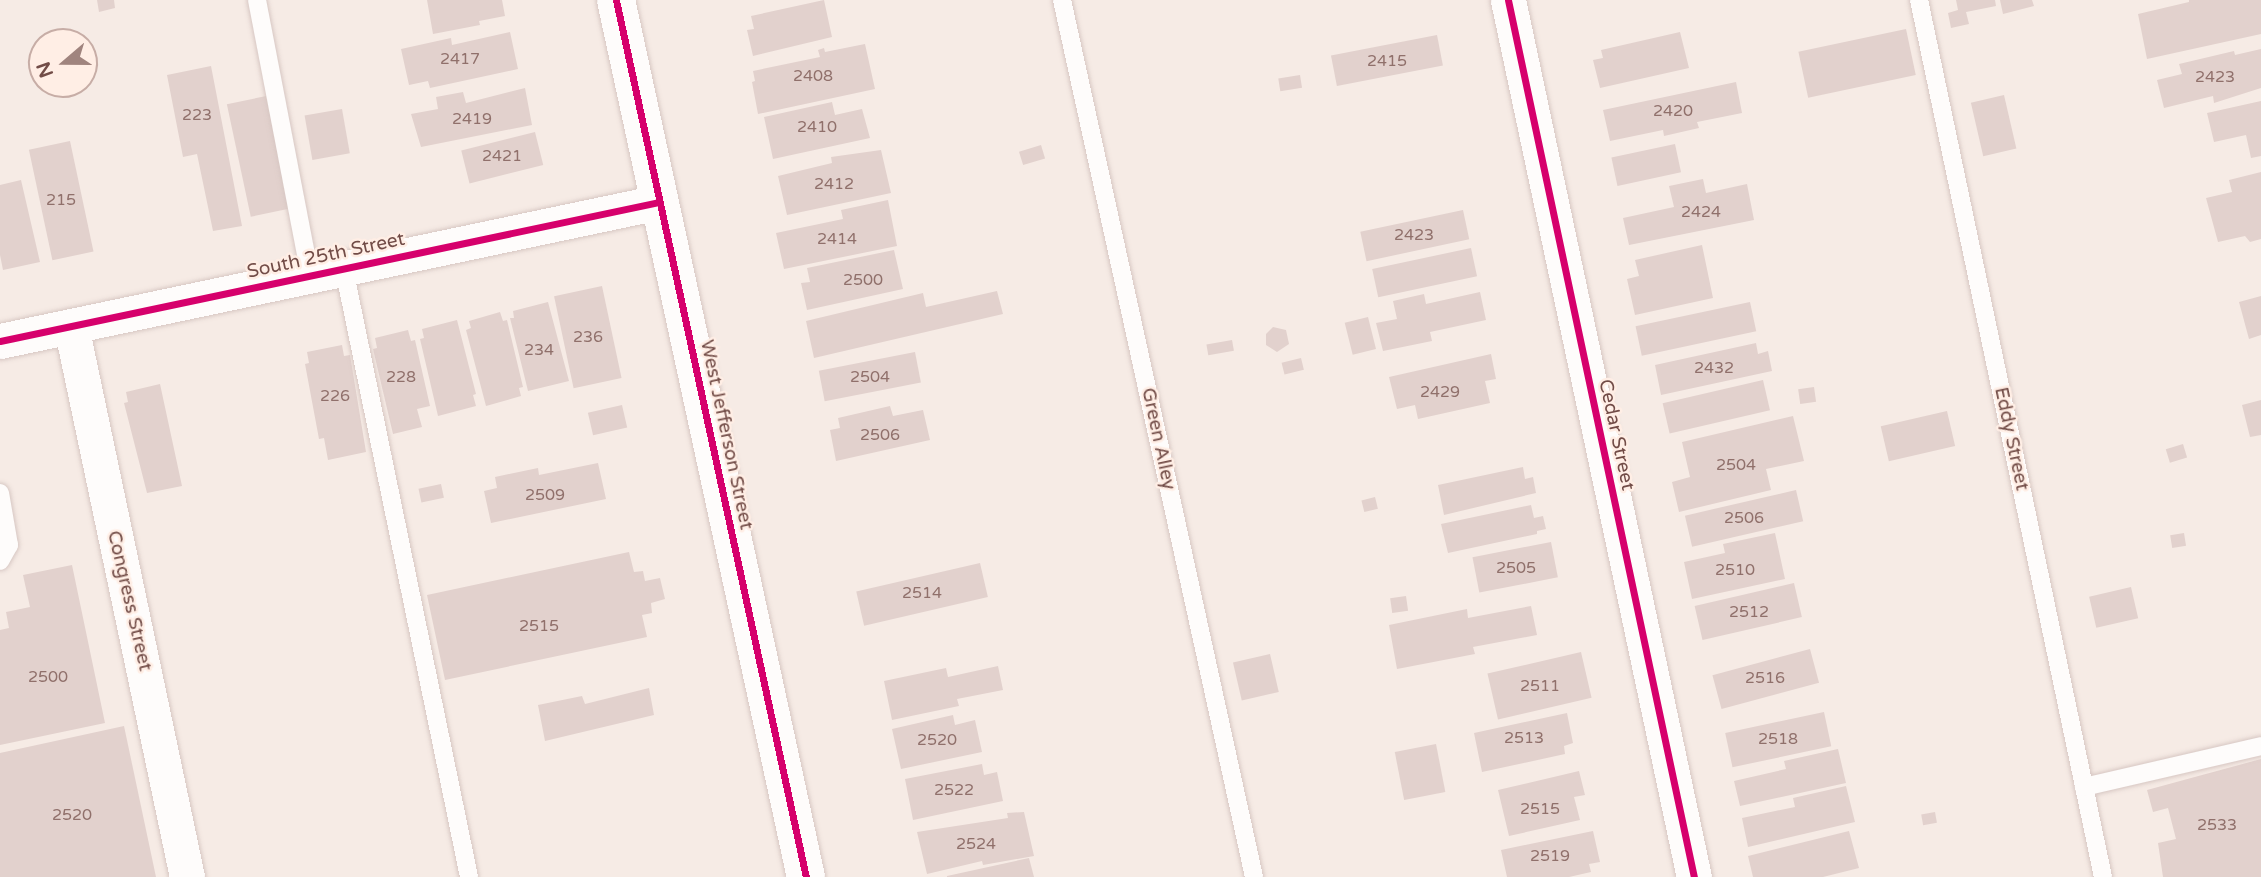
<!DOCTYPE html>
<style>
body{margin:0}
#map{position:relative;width:2261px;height:877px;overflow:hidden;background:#f6ebe5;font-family:"Varela Round",sans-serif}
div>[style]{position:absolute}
.building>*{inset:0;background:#e2d1cd;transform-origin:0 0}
.roads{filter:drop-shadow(0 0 2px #d7c7c3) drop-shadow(0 0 2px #d7c7c3)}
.lane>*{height:18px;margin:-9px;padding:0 9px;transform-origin:9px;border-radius:9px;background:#fefcfb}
.street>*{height:35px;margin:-17.5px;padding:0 17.5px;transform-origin:17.5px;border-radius:17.5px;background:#fefcfb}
.secondary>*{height:38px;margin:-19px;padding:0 19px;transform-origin:19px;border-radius:19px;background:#fefcfb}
.cycleway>*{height:7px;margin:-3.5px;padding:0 3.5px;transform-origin:3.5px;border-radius:3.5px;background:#d6006c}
span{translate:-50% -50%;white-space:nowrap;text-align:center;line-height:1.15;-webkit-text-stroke:5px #ffeee5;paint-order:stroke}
.number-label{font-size:16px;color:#90706b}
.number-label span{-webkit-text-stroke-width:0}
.street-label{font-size:19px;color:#724c47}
.north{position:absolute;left:28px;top:28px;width:70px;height:70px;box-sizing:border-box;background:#ffeee5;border:2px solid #c7ada6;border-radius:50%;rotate:250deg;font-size:19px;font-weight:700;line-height:28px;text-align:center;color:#724c47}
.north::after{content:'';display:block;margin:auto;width:24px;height:32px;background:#a0847e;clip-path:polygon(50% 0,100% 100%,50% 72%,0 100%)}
</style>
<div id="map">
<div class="building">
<i style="clip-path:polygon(97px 0,114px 0,115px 8px,99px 12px)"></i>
<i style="clip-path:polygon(427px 0,502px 0,505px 16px,479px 21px,480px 25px,433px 34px)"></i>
<i style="clip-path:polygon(824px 0,832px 37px,753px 56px,747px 30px,754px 29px,751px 16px)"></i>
<i style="clip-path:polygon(1956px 0,1995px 0,1996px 6px,1966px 12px,1969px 24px,1951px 28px,1948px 13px,1958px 10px)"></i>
<i style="clip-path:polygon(2000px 0,2032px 0,2034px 6px,2003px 14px)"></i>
<i style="clip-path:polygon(2189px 0,2261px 0,2261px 34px,2147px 59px,2138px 14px,2189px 2px)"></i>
<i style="left:1906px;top:29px;width:47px;height:110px;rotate:78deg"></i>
<i style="clip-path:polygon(510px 32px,518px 69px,430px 88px,428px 81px,409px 85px,401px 49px,451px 38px,452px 45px)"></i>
<i style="clip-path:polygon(1680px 32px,1689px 68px,1600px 88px,1593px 60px,1603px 58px,1601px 50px)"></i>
<i style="left:1437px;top:35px;width:31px;height:108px;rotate:79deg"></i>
<i style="clip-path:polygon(865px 44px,875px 89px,758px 114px,752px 82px,755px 81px,753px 71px,820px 57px,818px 50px,824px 48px,825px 52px)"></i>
<i style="clip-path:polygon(2261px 49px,2261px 88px,2214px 103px,2213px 96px,2164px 108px,2157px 80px,2182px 74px,2179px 64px,2234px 51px,2235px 55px)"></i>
<i style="clip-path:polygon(211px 66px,242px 226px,213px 231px,197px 154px,183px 157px,167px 75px)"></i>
<i style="left:1300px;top:75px;width:13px;height:22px;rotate:81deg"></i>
<i style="clip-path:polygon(1736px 82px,1742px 113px,1697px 122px,1699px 128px,1664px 136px,1663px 130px,1610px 141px,1603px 110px)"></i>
<i style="clip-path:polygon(525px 88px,532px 125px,421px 147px,411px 114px,438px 109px,436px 97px,463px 92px,466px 103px)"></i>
<i style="left:2004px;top:95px;width:55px;height:34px;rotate:77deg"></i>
<i style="left:266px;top:96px;width:115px;height:40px;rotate:78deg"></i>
<i style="clip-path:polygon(2261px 101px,2261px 156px,2251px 158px,2246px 135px,2214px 142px,2207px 113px)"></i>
<i style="clip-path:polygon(832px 102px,835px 115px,862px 109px,870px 138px,773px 159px,764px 117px)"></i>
<i style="left:342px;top:109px;width:45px;height:38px;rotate:80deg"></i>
<i style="left:535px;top:132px;width:34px;height:76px;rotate:76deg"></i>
<i style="left:70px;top:141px;width:113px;height:42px;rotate:78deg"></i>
<i style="left:1675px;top:144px;width:29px;height:65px;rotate:78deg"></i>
<i style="left:1041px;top:145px;width:14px;height:23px;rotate:73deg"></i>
<i style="clip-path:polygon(881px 150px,891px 193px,787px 215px,778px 176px,832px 163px,831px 157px)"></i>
<i style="clip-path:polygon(2261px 172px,2261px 239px,2250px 242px,2245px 236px,2218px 242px,2206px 198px,2232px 192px,2229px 180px)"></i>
<i style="clip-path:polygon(1703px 179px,1706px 193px,1747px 184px,1754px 220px,1629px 245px,1623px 218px,1674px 207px,1669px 186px)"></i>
<i style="clip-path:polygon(21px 180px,40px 262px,3px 270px,0 255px,0 185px)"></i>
<i style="clip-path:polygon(888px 200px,897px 246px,784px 269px,776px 233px,843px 219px,841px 210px)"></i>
<i style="left:1463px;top:210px;width:30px;height:105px;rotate:78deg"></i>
<i style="clip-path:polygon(1702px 245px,1713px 298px,1635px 315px,1627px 279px,1639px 276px,1635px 260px)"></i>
<i style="left:1471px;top:248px;width:29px;height:101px;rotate:78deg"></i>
<i style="clip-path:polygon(894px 250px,903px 289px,807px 310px,801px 283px,810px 282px,807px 268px)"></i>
<i style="left:602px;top:286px;width:94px;height:49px;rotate:78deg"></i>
<i style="clip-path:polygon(997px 291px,1003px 314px,814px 358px,806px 321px,923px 293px,926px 307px)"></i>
<i style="clip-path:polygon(1480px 292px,1486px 320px,1430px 332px,1432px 341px,1383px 351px,1376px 323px,1397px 319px,1393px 301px,1424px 294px,1426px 304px)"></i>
<i style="clip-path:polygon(2261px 296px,2261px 335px,2249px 339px,2239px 302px)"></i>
<i style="clip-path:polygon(548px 302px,569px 381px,528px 391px,510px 318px,514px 318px,513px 311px)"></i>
<i style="left:1750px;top:302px;width:30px;height:117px;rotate:78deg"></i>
<i style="clip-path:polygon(500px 312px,503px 321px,507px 320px,523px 387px,519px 388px,521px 396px,486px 406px,466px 330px,471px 328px,469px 321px)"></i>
<i style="left:1368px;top:317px;width:33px;height:24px;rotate:76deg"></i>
<i style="clip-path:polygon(457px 320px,476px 394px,473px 395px,476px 406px,438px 416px,420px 339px,424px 338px,422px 329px)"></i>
<i style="clip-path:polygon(1273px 327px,1286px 330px,1289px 344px,1277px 352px,1266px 345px,1266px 334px)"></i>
<i style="clip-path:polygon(408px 330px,411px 341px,415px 340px,430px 406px,417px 409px,422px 427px,393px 434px,373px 349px,377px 348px,375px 338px)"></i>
<i style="left:1232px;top:340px;width:11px;height:26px;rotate:80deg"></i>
<i style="clip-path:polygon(1756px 343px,1758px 354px,1768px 351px,1772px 371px,1661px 395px,1655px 365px)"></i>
<i style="clip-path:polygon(342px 345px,344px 356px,350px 355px,366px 452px,328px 460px,324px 438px,319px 439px,305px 364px,309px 363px,307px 352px)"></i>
<i style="left:915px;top:352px;width:31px;height:98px;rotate:79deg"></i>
<i style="clip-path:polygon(1491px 354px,1496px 379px,1485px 381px,1490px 403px,1418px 419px,1415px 405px,1397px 409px,1389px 377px)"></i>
<i style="left:1301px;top:358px;width:12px;height:20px;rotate:76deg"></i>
<i style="left:1763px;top:380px;width:31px;height:103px;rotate:77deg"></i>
<i style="clip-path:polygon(160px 384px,182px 486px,147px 493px,124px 403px,128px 402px,126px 392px)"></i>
<i style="left:1814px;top:387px;width:15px;height:16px;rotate:82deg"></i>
<i style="clip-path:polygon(2261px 400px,2261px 435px,2250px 437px,2242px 405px)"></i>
<i style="left:622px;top:405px;width:23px;height:35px;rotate:77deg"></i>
<i style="clip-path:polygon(890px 406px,893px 416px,923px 410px,930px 440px,836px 461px,830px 430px,840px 428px,838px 418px)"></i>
<i style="left:1947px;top:411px;width:36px;height:68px;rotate:77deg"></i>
<i style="clip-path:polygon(1793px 416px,1804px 461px,1766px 469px,1771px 490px,1679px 512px,1672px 482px,1690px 477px,1682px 442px)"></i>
<i style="left:2183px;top:444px;width:14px;height:18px;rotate:73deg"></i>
<i style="clip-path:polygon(598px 463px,606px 499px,491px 523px,484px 491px,497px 488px,495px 477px,538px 468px,539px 475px)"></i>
<i style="clip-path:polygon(1523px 467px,1525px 479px,1533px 477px,1536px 493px,1444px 515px,1438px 485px)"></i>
<i style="left:441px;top:484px;width:14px;height:23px;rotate:78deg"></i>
<i style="left:1796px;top:490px;width:32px;height:114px;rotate:77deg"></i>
<i style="left:1375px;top:497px;width:12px;height:14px;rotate:76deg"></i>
<i style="clip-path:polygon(1531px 505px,1534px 518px,1543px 516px,1546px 529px,1537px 531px,1537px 534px,1448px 553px,1441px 524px)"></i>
<i style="clip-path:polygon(1775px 533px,1785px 579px,1692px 599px,1684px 562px,1725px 553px,1723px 544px)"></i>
<i style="left:2184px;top:533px;width:13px;height:14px;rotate:81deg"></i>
<i style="left:1551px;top:542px;width:36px;height:80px;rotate:79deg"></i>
<i style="clip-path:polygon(629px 552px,634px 572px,643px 571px,645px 581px,660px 578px,665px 599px,651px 603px,652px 613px,642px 615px,647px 637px,445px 680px,427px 595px)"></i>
<i style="left:980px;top:563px;width:35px;height:127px;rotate:77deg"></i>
<i style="clip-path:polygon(72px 565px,105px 723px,0 745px,0 630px,9px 628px,6px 612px,30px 607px,23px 575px)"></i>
<i style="left:1794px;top:583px;width:35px;height:102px;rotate:77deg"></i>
<i style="left:2131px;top:587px;width:32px;height:43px;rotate:77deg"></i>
<i style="left:1406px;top:596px;width:15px;height:16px;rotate:82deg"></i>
<i style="clip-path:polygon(1531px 606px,1537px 635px,1473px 647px,1475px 654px,1397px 669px,1389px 625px,1467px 609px,1468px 618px)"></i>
<i style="left:1810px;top:649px;width:35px;height:101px;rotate:75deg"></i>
<i style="left:1581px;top:652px;width:47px;height:96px;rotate:77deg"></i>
<i style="left:1270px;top:654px;width:39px;height:38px;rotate:77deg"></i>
<i style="clip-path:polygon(998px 666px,1003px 690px,957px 699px,959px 706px,892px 720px,884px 681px,946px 668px,948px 677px)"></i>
<i style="clip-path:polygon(649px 688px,654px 715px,545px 741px,538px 705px,582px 696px,585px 704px)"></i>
<i style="left:1824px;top:712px;width:35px;height:101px;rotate:78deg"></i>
<i style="clip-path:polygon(1567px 713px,1573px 743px,1564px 746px,1565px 754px,1482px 772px,1474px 733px)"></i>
<i style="clip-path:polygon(953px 715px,955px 725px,975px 720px,982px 752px,901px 769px,892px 729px)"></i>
<i style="clip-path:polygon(124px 726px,156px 877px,0 877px,0 753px)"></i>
<i style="left:1436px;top:744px;width:49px;height:42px;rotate:79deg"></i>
<i style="clip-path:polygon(1838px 749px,1846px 783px,1740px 806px,1734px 781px,1786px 769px,1784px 761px)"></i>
<i style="clip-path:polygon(2261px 759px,2261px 877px,2163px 877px,2158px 843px,2176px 839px,2168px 808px,2153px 812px,2147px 790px)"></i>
<i style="clip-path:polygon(982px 764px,984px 775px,997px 772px,1003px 801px,913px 820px,905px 779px)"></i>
<i style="clip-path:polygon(1579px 771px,1585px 795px,1574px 797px,1580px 820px,1509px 836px,1498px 790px)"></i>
<i style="clip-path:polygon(1846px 786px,1855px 822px,1748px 847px,1742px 818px,1795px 807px,1793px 798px)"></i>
<i style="clip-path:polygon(1024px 812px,1034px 856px,983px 865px,982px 861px,927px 874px,917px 832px,1008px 818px,1007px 813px)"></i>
<i style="left:1935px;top:812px;width:11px;height:14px;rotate:80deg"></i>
<i style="clip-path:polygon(1593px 831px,1600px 862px,1589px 864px,1591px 872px,1569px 877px,1507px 877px,1501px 850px)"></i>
<i style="clip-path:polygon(1849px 831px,1859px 868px,1823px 877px,1753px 877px,1748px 856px)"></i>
<i style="clip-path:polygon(1029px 858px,1034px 877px,947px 877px,947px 876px)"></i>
</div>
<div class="roads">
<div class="lane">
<i style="left:257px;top:0;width:280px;rotate:79.1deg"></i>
<i style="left:1062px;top:0;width:898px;rotate:77.65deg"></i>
<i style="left:1919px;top:0;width:896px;rotate:78.15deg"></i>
<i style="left:344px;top:269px;width:621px;rotate:78.38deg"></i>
<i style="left:0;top:493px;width:53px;rotate:80.2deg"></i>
<i style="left:9px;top:545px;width:18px;rotate:119deg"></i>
<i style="left:2084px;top:787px;width:182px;rotate:-13deg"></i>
</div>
<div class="street">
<i style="left:1508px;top:0;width:897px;rotate:78.03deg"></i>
<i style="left:71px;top:326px;width:563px;rotate:78.11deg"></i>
<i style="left:0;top:341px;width:673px;rotate:-11.91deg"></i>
</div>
<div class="secondary">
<i style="left:616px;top:0;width:897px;rotate:77.78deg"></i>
</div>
</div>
<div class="cycleway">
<i style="left:616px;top:0;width:897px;rotate:77.78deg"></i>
<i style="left:1508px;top:0;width:897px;rotate:78.03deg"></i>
<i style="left:0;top:341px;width:673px;rotate:-11.91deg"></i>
</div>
<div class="number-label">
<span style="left:460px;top:59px">2417</span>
<span style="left:1387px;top:61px">2415</span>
<span style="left:813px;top:76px">2408</span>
<span style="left:2215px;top:77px">2423</span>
<span style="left:1673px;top:111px">2420</span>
<span style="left:197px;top:115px">223</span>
<span style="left:472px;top:119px">2419</span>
<span style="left:817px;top:127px">2410</span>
<span style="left:502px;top:156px">2421</span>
<span style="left:834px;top:184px">2412</span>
<span style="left:61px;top:200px">215</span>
<span style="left:1701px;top:212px">2424</span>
<span style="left:1414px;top:235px">2423</span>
<span style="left:837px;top:239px">2414</span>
<span style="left:863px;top:280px">2500</span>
<span style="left:588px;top:337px">236</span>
<span style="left:539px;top:350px">234</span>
<span style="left:1714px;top:368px">2432</span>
<span style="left:401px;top:377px">228</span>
<span style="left:870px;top:377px">2504</span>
<span style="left:1440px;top:392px">2429</span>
<span style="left:335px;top:396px">226</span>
<span style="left:880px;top:435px">2506</span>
<span style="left:1736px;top:465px">2504</span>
<span style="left:545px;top:495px">2509</span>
<span style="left:1744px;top:518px">2506</span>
<span style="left:1516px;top:568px">2505</span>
<span style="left:1735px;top:570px">2510</span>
<span style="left:922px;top:593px">2514</span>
<span style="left:1749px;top:612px">2512</span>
<span style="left:539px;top:626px">2515</span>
<span style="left:48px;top:677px">2500</span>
<span style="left:1765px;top:678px">2516</span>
<span style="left:1540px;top:686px">2511</span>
<span style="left:1524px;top:738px">2513</span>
<span style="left:1778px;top:739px">2518</span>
<span style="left:937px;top:740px">2520</span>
<span style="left:954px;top:790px">2522</span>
<span style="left:1540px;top:809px">2515</span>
<span style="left:72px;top:815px">2520</span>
<span style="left:2217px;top:825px">2533</span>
<span style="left:976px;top:844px">2524</span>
<span style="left:1550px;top:856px">2519</span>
</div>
<div class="street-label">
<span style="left:326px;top:256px;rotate:-12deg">South 25th Street</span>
<span style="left:726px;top:435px;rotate:78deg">West Jefferson Street</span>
<span style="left:1616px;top:435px;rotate:78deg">Cedar Street</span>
<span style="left:1158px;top:439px;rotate:78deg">Green Alley</span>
<span style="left:2011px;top:439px;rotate:78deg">Eddy Street</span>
<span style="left:129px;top:601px;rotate:77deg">Congress Street</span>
</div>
<div class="north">N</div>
</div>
